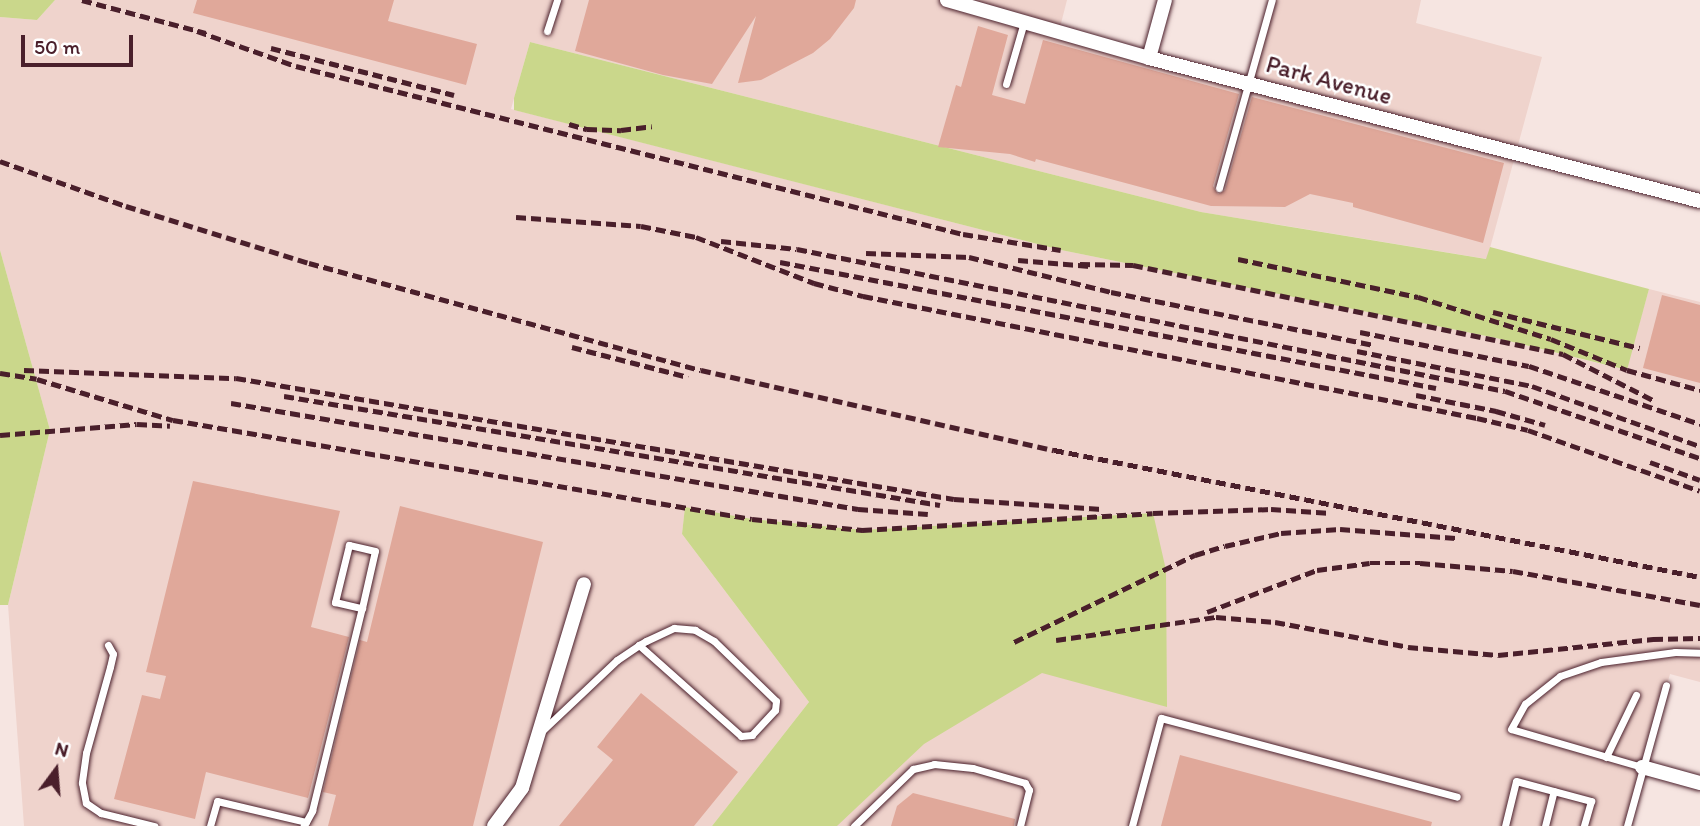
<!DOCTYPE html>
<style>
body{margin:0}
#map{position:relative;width:1700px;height:826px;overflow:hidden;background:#f6e5e1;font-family:Itim,sans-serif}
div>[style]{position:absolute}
.built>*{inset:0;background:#efd3cc}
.green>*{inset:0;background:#cad78b}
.building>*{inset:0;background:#e0a89a}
.roads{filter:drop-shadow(0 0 2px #4a1f2b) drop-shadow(0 0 2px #4a1f2b)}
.lane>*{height:7px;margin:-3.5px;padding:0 3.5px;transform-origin:3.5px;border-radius:3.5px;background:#fff}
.street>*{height:14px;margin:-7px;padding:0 7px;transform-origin:7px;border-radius:7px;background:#fff}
.rail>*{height:4.5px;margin-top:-2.25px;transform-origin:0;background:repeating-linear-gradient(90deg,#4a1f2b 0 10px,transparent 0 15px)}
span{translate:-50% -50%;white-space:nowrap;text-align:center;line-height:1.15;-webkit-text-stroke:5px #fff;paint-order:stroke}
.street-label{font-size:24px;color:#4a1f2b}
.north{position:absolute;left:21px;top:735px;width:70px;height:70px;-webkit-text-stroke:5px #fff;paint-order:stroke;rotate:16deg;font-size:19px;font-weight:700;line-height:28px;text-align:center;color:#4a1f2b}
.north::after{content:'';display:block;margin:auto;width:24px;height:32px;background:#4a1f2b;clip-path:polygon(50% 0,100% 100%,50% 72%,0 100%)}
.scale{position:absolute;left:21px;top:35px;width:112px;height:32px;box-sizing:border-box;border:4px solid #4a1f2b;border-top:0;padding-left:9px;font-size:21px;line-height:24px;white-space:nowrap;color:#4a1f2b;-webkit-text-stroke:5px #fff;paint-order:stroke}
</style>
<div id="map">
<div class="built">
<i style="clip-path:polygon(55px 0,1067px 0,1059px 31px,1249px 82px,1272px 0,1421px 0,1416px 23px,1542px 57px,1487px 259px,1201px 212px,530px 42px,511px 109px,1061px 250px,1496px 338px,1626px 370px,1649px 289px,1700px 302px,1700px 682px,1670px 674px,1627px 826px,782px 826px,1153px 513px,862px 530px,752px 519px,685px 508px,682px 534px,809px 702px,712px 826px,24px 826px,8px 605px,50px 430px,0 250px,0 17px,37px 20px)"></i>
</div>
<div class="green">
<i style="clip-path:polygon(0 0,55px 0,37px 20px,0 17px)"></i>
<i style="clip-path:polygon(530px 42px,1201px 212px,1486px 259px,1490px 247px,1649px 289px,1627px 370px,1496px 338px,1061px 250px,514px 110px,514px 98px)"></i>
<i style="clip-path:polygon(0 250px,50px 430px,8px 605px,0 605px)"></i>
<i style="clip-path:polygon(685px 507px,752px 519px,862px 530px,1153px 513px,1166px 570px,1167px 707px,1042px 673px,924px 744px,837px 826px,712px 826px,809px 702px,682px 534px)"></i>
</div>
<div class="building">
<i style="clip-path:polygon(197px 0,394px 0,388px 21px,477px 44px,466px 85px,193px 13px)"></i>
<i style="clip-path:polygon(589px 0,856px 0,854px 8px,830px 39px,813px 53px,761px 80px,738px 83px,756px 16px,712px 84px,663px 75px,575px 51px)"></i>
<i style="clip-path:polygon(978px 26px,1008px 35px,992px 95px,1025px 104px,1043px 40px,1239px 94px,1213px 186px,1218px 194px,1225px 190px,1252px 97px,1504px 163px,1483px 243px,1353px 207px,1353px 203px,1310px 194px,1285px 207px,1211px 206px,1036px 159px,1035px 162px,1010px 154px,938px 147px,956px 85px,961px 87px)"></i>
<i style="clip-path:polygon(1662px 295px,1700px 305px,1700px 383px,1643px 368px)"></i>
<i style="clip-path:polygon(193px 481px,340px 511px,311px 627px,349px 637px,308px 798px,206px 772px,195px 819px,114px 799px,142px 695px,160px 699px,166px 676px,146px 672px)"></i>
<i style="clip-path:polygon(400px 506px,543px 542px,473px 826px,328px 826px,336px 795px,323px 792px,360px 640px,367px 642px)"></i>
<i style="clip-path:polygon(641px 693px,738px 772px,694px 826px,559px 826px,613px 760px,597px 747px)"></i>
<i style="clip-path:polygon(1180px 755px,1432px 822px,1431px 826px,1161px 826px)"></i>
<i style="clip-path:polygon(913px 793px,1015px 819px,1014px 826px,891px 826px,897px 806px)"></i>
</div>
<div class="roads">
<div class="lane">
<i style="left:547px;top:31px;width:33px;rotate:-72deg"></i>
<i style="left:1006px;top:84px;width:65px;rotate:-73.8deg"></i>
<i style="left:1219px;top:188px;width:195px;rotate:-74.3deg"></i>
<i style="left:108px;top:645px;width:10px;rotate:61deg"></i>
<i style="left:113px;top:654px;width:13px;rotate:103deg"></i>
<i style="left:110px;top:667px;width:89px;rotate:105.6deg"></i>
<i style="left:86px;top:753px;width:30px;rotate:98deg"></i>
<i style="left:82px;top:783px;width:20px;rotate:79deg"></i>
<i style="left:86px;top:803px;width:18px;rotate:34deg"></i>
<i style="left:101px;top:813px;width:55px;rotate:13.8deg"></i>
<i style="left:543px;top:730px;width:102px;rotate:-43.4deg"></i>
<i style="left:617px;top:660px;width:27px;rotate:-34deg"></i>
<i style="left:639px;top:645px;width:8px;rotate:-30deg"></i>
<i style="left:646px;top:641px;width:31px;rotate:-25deg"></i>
<i style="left:674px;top:628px;width:21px;rotate:5deg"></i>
<i style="left:695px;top:630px;width:22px;rotate:30deg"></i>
<i style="left:714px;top:641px;width:86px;rotate:44.1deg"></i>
<i style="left:776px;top:701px;width:9px;rotate:96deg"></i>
<i style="left:775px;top:710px;width:34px;rotate:133deg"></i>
<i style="left:752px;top:735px;width:11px;rotate:175deg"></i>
<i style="left:741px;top:736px;width:137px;rotate:-138.3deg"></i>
<i style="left:1606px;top:757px;width:69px;rotate:-64.2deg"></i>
<i style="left:1642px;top:767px;width:136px;rotate:-163.8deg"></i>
<i style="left:1511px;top:729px;width:29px;rotate:-61deg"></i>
<i style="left:1525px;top:704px;width:45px;rotate:-38.7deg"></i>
<i style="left:1560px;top:676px;width:43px;rotate:-18.9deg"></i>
<i style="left:1601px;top:662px;width:75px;rotate:-7.7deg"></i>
<i style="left:1675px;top:652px;width:25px;rotate:2deg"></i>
<i style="left:306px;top:822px;width:13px;rotate:-61deg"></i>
<i style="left:312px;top:811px;width:209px;rotate:-76.2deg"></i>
<i style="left:362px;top:608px;width:58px;rotate:-77.2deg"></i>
<i style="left:375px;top:551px;width:27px;rotate:-167deg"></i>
<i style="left:349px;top:545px;width:59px;rotate:103.8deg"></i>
<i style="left:335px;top:602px;width:28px;rotate:13deg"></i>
<i style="left:210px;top:826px;width:26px;rotate:-74deg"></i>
<i style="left:217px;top:801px;width:91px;rotate:13.3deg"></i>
<i style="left:306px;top:822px;width:4px;rotate:124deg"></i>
<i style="left:854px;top:826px;width:82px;rotate:-44deg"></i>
<i style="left:913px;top:769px;width:22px;rotate:-13deg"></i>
<i style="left:934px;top:764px;width:39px;rotate:6deg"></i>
<i style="left:973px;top:768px;width:54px;rotate:16.1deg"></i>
<i style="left:1025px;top:783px;width:8px;rotate:60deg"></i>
<i style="left:1029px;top:790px;width:37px;rotate:104deg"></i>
<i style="left:1132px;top:826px;width:112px;rotate:-75deg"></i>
<i style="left:1161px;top:718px;width:306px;rotate:14.9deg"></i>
<i style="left:1505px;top:826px;width:46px;rotate:-76.3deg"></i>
<i style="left:1516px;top:781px;width:78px;rotate:14.9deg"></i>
<i style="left:1591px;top:801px;width:26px;rotate:106deg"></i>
<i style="left:1545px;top:826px;width:36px;rotate:-76deg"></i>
<i style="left:1627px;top:826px;width:146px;rotate:-74.5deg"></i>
</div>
<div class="street">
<i style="left:947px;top:0;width:210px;rotate:16deg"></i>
<i style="left:1149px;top:58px;width:569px;rotate:14.55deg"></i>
<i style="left:1149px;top:58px;width:60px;rotate:-74.6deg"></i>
<i style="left:1642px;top:767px;width:60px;rotate:15.4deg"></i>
<i style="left:494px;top:826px;width:47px;rotate:-53.6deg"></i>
<i style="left:522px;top:788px;width:213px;rotate:-73.1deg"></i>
</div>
</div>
<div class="rail">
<i style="left:82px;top:0;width:128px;rotate:14.9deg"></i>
<i style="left:197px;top:31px;width:105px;rotate:19.5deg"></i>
<i style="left:296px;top:66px;width:688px;rotate:14.14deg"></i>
<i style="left:963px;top:234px;width:99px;rotate:9.3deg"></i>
<i style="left:271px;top:48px;width:189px;rotate:14.4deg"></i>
<i style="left:569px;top:124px;width:19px;rotate:16deg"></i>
<i style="left:587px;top:129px;width:34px;rotate:2deg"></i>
<i style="left:621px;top:130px;width:31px;rotate:-7deg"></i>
<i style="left:0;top:161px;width:134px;rotate:19.7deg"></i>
<i style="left:126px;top:206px;width:192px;rotate:17.3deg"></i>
<i style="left:309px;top:263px;width:406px;rotate:15.3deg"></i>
<i style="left:701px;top:370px;width:362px;rotate:12.8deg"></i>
<i style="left:1054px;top:450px;width:658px;rotate:11.12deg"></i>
<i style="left:516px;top:217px;width:125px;rotate:4.1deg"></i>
<i style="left:641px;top:226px;width:56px;rotate:11.3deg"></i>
<i style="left:696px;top:237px;width:127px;rotate:21.3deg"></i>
<i style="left:814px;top:283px;width:51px;rotate:14.9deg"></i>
<i style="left:863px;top:296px;width:626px;rotate:11.24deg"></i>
<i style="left:1477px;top:418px;width:52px;rotate:13.2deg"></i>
<i style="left:1528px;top:430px;width:182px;rotate:19.5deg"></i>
<i style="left:721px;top:241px;width:76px;rotate:6deg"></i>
<i style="left:797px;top:249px;width:722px;rotate:11.34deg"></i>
<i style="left:1505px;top:391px;width:206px;rotate:19deg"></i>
<i style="left:866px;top:253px;width:103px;rotate:2.2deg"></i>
<i style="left:969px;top:257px;width:146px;rotate:13.8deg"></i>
<i style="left:1111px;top:292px;width:268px;rotate:11.4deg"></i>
<i style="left:1238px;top:259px;width:184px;rotate:11.9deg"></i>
<i style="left:1418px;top:297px;width:139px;rotate:17.5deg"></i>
<i style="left:1551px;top:339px;width:82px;rotate:22.2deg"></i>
<i style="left:1627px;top:370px;width:76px;rotate:15.3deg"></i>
<i style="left:1018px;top:260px;width:72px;rotate:4.8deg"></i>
<i style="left:780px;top:262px;width:668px;rotate:10.87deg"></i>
<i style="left:1080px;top:264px;width:53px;rotate:1.1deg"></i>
<i style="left:1133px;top:265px;width:439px;rotate:11.7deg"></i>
<i style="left:1563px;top:354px;width:101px;rotate:27.1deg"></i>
<i style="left:1493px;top:312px;width:151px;rotate:13.8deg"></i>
<i style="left:1360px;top:332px;width:172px;rotate:11.4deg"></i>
<i style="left:1529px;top:366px;width:181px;rotate:18.7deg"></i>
<i style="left:572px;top:347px;width:120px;rotate:14.5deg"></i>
<i style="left:1357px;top:351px;width:178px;rotate:11.3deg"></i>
<i style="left:1532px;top:386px;width:178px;rotate:19.7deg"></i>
<i style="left:24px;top:370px;width:212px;rotate:2.2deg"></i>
<i style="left:236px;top:378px;width:728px;rotate:9.57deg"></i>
<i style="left:954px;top:499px;width:148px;rotate:3.9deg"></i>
<i style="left:0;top:373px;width:37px;rotate:9deg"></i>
<i style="left:37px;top:379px;width:142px;rotate:16.8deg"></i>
<i style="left:173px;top:420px;width:587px;rotate:9.7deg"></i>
<i style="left:752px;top:519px;width:111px;rotate:5.7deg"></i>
<i style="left:862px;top:530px;width:291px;rotate:-3.3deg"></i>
<i style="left:1153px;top:513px;width:118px;rotate:-1.9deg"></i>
<i style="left:1271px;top:509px;width:60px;rotate:3.8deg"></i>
<i style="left:1416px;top:395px;width:82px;rotate:11.3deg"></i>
<i style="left:1496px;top:411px;width:51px;rotate:15.9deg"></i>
<i style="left:284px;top:396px;width:665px;rotate:9.43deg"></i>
<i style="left:231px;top:403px;width:636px;rotate:9.6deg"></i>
<i style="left:858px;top:509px;width:70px;rotate:4.1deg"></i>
<i style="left:0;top:435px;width:137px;rotate:-4.6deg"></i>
<i style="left:137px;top:424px;width:33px;rotate:3deg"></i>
<i style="left:1650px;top:462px;width:53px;rotate:19.8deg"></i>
<i style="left:1207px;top:612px;width:118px;rotate:-20.9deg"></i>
<i style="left:1317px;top:570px;width:53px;rotate:-7.5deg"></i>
<i style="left:1370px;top:563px;width:50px"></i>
<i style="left:1420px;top:563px;width:93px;rotate:4.9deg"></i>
<i style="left:1513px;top:571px;width:190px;rotate:10.3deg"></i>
<i style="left:1056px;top:640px;width:162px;rotate:-8.2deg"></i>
<i style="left:1216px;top:617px;width:59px;rotate:4.8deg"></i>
<i style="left:1275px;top:622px;width:135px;rotate:10.6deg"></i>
<i style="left:1408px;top:647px;width:90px;rotate:5.1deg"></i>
<i style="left:1498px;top:655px;width:156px;rotate:-5.9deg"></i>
<i style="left:1653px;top:639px;width:47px;rotate:-1.2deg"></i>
<i style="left:1014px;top:642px;width:201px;rotate:-25.7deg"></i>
<i style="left:1195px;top:555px;width:31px;rotate:-17deg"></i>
<i style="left:1225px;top:546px;width:57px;rotate:-13.1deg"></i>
<i style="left:1281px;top:533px;width:59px;rotate:-3.9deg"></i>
<i style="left:1340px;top:529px;width:116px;rotate:4.4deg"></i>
</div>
<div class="street-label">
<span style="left:1329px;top:80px;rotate:15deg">Park Avenue</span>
</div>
<div class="north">N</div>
<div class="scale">50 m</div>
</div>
